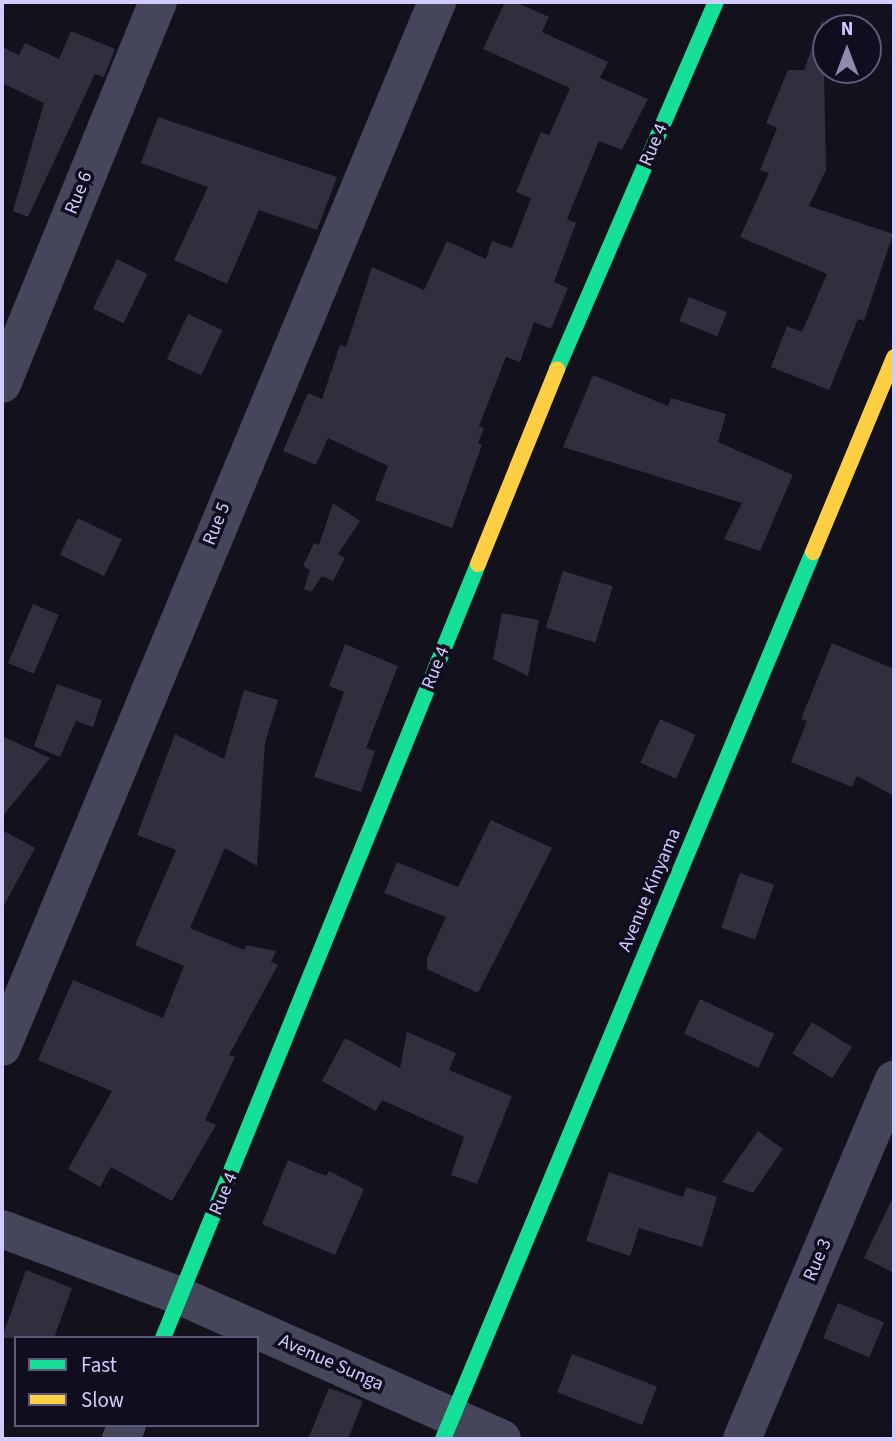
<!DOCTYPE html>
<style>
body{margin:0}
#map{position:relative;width:896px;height:1441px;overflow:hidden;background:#13111b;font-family:"Source Sans 3",sans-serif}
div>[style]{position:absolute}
.building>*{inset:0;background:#312e3d;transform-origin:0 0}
.street>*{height:38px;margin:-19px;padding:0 19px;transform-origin:19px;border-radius:19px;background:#46465b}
.fast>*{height:16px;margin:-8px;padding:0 8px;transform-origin:8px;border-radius:8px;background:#16e098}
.slow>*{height:16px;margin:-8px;padding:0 8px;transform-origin:8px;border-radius:8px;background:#ffcf43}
span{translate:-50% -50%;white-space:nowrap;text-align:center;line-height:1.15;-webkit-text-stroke:7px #100d1f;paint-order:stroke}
.street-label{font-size:19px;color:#d1ccfd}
.frame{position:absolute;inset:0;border:4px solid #d1ccfd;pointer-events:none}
.legend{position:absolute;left:14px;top:1336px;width:245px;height:91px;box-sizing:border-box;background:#100d1f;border:2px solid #5d5978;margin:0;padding:9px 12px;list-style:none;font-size:21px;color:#d1ccfd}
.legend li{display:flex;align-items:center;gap:14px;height:35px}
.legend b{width:35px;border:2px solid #5d5978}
.north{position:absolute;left:812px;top:14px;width:70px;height:70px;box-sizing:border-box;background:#100d1f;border:2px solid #5d5978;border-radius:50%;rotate:0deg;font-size:19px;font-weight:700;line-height:28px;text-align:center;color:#d1ccfd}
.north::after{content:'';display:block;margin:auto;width:24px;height:32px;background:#8e8bae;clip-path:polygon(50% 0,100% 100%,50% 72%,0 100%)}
</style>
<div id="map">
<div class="building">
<i style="clip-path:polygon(505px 2px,515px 2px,549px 17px,542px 32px,608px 62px,600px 78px,648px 99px,622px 150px,599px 141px,567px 219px,576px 223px,554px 282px,568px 288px,551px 329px,534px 322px,520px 362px,506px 357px,479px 426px,484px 428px,478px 443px,482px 445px,452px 528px,375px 500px,388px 466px,328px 438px,316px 465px,283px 451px,308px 393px,322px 399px,340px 345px,346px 347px,372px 267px,424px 290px,447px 241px,486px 259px,492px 241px,512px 248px,531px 198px,516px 192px,541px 132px,549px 135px,570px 88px,483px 49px)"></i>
<i style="clip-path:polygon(823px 18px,826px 170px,809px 206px,893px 234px,864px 321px,858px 319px,829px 390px,771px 367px,787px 326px,802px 332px,827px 274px,740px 237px,769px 173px,760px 170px,777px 128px,766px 123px,788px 70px,804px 70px)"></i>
<i style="clip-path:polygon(71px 31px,115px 49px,104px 77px,95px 74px,28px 217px,13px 211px,44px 103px,2px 83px,2px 47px,19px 55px,25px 43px,59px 59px)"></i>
<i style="clip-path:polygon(158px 117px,337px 177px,317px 230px,259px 210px,227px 284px,174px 260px,208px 187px,141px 163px)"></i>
<i style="left:117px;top:259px;width:34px;height:55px;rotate:26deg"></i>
<i style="left:689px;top:297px;width:41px;height:26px;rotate:22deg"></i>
<i style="left:188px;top:314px;width:38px;height:50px;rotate:25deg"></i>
<i style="clip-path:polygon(593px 375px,668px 406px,671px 398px,726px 414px,718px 442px,793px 475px,760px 551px,724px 539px,742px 503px,563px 447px)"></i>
<i style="clip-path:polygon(333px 503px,360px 521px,338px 554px,345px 558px,333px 581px,322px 576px,311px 592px,304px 589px,310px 570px,303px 566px,314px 543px,319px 545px)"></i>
<i style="left:78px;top:518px;width:49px;height:41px;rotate:26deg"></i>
<i style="left:563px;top:571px;width:52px;height:59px;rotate:17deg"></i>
<i style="left:33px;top:604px;width:28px;height:64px;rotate:23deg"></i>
<i style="clip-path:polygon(502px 613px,539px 620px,528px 676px,493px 659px)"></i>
<i style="clip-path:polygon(832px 643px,894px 669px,894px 796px,857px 776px,852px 787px,791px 762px,807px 721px,801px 719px)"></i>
<i style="clip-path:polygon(345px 644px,398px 666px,366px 748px,375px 751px,361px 792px,314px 777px,344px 692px,329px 686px)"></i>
<i style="clip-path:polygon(57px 684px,102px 700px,93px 727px,76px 721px,60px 757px,34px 746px)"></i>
<i style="clip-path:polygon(244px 690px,278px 700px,265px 743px,257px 866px,225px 848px,190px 928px,244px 950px,246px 945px,276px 951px,271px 962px,278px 965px,229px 1055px,235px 1057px,205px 1120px,216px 1125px,172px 1201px,111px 1167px,100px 1187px,68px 1169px,112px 1091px,38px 1060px,73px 980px,163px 1018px,184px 966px,135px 945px,176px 850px,137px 835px,175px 734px,224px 759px)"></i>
<i style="left:660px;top:719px;width:39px;height:48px;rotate:24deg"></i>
<i style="clip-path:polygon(2px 736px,50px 758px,2px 817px)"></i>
<i style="clip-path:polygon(491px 820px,552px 848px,478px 993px,427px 969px,427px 958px,446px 917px,384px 893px,397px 862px,458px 887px)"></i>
<i style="clip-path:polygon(2px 830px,35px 848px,2px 909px)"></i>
<i style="left:740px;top:873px;width:36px;height:58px;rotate:19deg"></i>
<i style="left:700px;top:999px;width:82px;height:38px;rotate:25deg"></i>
<i style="left:812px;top:1022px;width:47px;height:37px;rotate:32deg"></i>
<i style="clip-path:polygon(407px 1032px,456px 1053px,449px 1070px,512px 1096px,477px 1184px,451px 1175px,464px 1137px,382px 1100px,376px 1111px,322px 1081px,345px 1038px,400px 1068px)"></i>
<i style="clip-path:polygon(758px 1131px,783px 1149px,753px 1193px,722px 1182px)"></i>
<i style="clip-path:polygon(288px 1160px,326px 1176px,329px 1171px,364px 1189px,335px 1255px,262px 1224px)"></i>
<i style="clip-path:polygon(609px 1172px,683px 1197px,686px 1187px,717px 1197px,702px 1247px,639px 1228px,630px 1256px,586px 1241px)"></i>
<i style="clip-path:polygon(894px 1195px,894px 1273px,864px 1258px)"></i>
<i style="clip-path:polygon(26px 1270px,72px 1288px,54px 1338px,2px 1338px)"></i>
<i style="left:838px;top:1303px;width:50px;height:38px;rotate:23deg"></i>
<i style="left:572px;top:1354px;width:91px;height:41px;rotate:21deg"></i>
<i style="clip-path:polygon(329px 1388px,363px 1401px,348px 1439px,308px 1439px)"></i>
</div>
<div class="street">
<i style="left:2px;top:384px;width:413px;rotate:-67.8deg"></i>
<i style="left:2px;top:1047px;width:1132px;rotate:-67.4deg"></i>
<i style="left:2px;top:1229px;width:190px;rotate:20.6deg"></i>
<i style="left:180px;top:1296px;width:352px;rotate:23.9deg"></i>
<i style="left:121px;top:1439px;width:15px;rotate:-67deg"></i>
<i style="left:742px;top:1439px;width:390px;rotate:-67.1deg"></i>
</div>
<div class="fast">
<i style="left:557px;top:369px;width:400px;rotate:-66.6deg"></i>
<i style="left:163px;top:1338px;width:836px;rotate:-67.85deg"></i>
<i style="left:443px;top:1439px;width:961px;rotate:-67.36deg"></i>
</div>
<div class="slow">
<i style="left:813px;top:552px;width:211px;rotate:-67.4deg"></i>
<i style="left:478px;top:564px;width:210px;rotate:-67.9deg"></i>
</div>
<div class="street-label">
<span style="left:654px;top:145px;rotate:-67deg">Rue 4</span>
<span style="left:79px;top:193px;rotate:-68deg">Rue 6</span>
<span style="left:217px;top:524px;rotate:-68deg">Rue 5</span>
<span style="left:436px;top:668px;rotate:-68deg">Rue 4</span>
<span style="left:650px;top:890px;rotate:-67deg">Avenue Kinyama</span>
<span style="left:224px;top:1194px;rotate:-67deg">Rue 4</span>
<span style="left:818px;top:1260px;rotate:-67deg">Rue 3</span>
<span style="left:331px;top:1363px;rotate:24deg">Avenue Sunga</span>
</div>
<div class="frame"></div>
<ul class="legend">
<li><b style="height:9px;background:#16e098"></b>Fast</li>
<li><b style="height:9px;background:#ffcf43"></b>Slow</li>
</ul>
<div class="north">N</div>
</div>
